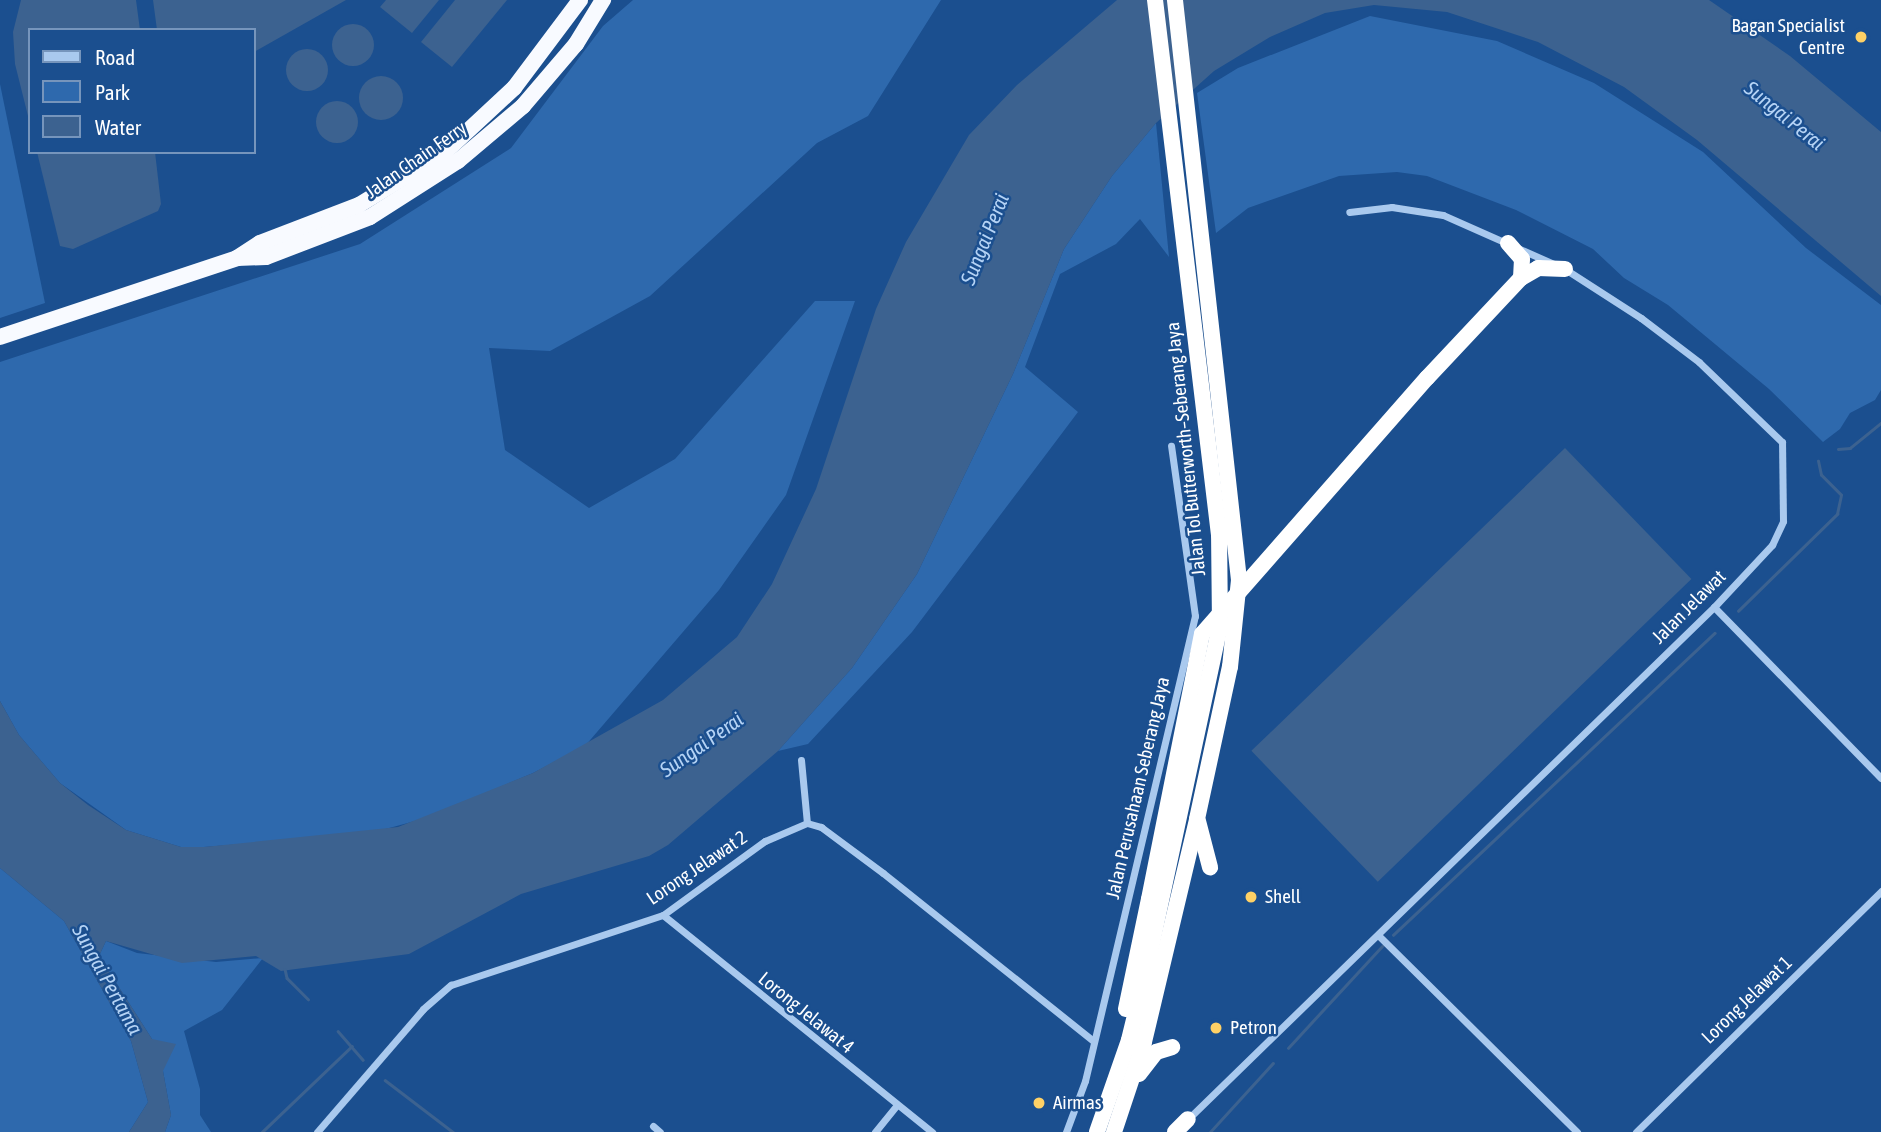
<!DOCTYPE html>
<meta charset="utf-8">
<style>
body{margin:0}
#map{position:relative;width:1881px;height:1132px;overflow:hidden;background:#1b4f8f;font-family:"Asap Condensed",sans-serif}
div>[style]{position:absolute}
.green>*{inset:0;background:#2e69ad}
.water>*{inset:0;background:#3c6290;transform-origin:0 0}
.round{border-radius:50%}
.stream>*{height:2.5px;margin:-1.25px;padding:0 1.25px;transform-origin:1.25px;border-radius:1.25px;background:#3c6290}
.minor>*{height:7px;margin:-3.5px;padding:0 3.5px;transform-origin:3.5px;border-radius:3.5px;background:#a9c9ee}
.trunk>*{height:16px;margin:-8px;padding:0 8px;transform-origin:8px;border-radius:8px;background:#f8faff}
.motorway>*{height:16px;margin:-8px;padding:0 8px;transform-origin:8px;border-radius:8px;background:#fff}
.motorway-bridge>*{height:16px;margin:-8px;padding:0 8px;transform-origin:8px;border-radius:8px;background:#fff}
.dots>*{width:19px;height:19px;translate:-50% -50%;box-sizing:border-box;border:4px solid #1b4f8f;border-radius:50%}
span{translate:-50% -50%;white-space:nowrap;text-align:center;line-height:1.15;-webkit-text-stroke:5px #1b4f8f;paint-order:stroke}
.poi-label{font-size:19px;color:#fff}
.right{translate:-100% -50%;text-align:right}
.left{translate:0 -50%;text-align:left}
.street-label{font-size:19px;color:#fff}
.water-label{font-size:21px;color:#b5d3f5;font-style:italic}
.legend{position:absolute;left:28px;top:28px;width:228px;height:126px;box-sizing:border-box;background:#1b4f8f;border:2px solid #7695bc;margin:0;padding:9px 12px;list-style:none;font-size:21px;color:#fff}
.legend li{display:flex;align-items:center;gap:14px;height:35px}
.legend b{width:35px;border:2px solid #7695bc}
</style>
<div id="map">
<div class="green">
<i style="clip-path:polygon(633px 0,941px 0,868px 116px,817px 143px,650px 296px,550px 351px,489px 348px,505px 450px,589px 508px,675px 459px,815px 301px,855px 301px,786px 495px,719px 590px,585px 746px,533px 773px,426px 818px,371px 833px,204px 847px,181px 847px,126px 830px,60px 783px,19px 735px,0 701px,0 362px,360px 244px,511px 148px,603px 26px)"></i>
<i style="clip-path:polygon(1370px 16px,1497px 41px,1594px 83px,1703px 152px,1806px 248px,1881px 305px,1881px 390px,1875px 400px,1850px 413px,1840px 429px,1823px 442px,1769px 389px,1668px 305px,1624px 278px,1593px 249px,1516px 210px,1427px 176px,1397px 172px,1339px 176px,1248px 208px,1216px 233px,1197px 93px,1238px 68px)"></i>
<i style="clip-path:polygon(0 84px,45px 303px,0 318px)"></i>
<i style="clip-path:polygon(1156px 123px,1169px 257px,1140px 219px,1116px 244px,1060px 274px,1025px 367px,1078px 412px,912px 632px,808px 744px,778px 751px,852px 668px,917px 574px,1013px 374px,1064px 249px,1112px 176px)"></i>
<i style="clip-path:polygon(0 868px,64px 921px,131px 1041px,148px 1102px,129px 1132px,0 1132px)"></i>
<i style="clip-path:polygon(106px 941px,137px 953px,216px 962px,263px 958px,222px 1010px,184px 1031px,200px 1089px,200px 1115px,211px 1132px,165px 1132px,171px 1115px,163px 1071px,152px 1039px,99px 956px)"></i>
</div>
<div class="water">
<i style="clip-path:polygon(21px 0,136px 0,140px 30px,30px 30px,30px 124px,15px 64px,13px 32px)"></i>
<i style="clip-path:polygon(153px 0,346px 0,254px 52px,254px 30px,157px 30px)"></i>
<i style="clip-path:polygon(386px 0,439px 0,412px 33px,380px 7px)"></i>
<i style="clip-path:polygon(455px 0,507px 0,452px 67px,421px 42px)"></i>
<i style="clip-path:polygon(1117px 0,1709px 0,1790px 56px,1881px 132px,1881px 296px,1697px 140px,1624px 87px,1538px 42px,1447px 12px,1374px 5px,1325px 13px,1270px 37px,1214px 71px,1156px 123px,1112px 176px,1064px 249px,1013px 374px,917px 574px,852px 668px,778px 751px,668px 845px,649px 856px,521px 894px,409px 954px,281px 971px,256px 956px,182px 963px,106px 941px,99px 956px,152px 1039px,176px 1044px,163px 1071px,171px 1115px,165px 1132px,129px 1132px,148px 1102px,131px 1041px,64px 921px,0 868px,0 701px,19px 735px,60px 783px,88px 805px,126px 830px,181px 847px,204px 847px,398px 827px,533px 773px,663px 700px,737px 637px,772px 584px,816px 489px,876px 309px,906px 242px,969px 135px,1017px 85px)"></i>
<i class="round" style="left:332px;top:24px;width:42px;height:42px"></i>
<i class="round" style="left:286px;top:49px;width:42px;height:42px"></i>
<i class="round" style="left:359px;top:76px;width:44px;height:44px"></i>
<i class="round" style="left:316px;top:101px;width:42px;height:42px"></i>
<i style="clip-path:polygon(37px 152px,155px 152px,161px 204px,158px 211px,73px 249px,60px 246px)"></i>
<i style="left:1565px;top:448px;width:182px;height:436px;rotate:46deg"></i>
</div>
<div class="stream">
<i style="left:1838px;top:449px;width:12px;rotate:-5deg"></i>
<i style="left:1850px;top:448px;width:40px;rotate:-39deg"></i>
<i style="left:1738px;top:611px;width:139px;rotate:-44.4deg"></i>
<i style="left:1837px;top:514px;width:19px;rotate:-78deg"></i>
<i style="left:1841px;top:495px;width:28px;rotate:-135deg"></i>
<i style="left:1821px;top:475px;width:14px;rotate:-102deg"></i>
<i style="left:1393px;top:935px;width:441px;rotate:-43.2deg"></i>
<i style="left:285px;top:969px;width:9px;rotate:77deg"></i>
<i style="left:287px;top:978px;width:30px;rotate:45deg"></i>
<i style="left:338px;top:1031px;width:38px;rotate:49deg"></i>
<i style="left:1288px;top:1048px;width:139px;rotate:-47.3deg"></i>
<i style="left:385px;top:1080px;width:86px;rotate:37.4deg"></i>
<i style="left:262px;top:1132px;width:124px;rotate:-43.7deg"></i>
<i style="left:1210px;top:1132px;width:93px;rotate:-47.6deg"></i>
</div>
<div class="minor">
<i style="left:1714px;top:607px;width:239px;rotate:45.7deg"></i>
<i style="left:801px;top:760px;width:63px;rotate:84.6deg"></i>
<i style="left:663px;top:915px;width:346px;rotate:38.9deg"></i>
<i style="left:1378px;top:935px;width:280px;rotate:44.7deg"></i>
<i style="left:1188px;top:1119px;width:734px;rotate:-44.23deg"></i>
<i style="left:1714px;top:607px;width:85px;rotate:-46.9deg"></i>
<i style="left:1772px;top:545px;width:26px;rotate:-65deg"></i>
<i style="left:1783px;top:521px;width:79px;rotate:-90.7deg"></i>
<i style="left:1782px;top:442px;width:115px;rotate:-136.1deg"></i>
<i style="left:1699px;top:362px;width:73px;rotate:-142.8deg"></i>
<i style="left:1641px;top:318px;width:90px;rotate:-147.2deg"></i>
<i style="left:1565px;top:269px;width:133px;rotate:-156.1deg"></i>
<i style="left:1443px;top:215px;width:52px;rotate:-171.1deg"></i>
<i style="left:1392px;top:207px;width:43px;rotate:173.4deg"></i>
<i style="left:653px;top:1126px;width:9px;rotate:41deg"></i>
<i style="left:317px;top:1132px;width:162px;rotate:-49.2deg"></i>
<i style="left:423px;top:1009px;width:37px;rotate:-41deg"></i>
<i style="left:451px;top:985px;width:223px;rotate:-18.3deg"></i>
<i style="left:663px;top:915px;width:126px;rotate:-36deg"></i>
<i style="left:765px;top:841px;width:46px;rotate:-23.2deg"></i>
<i style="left:807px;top:823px;width:15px;rotate:16deg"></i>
<i style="left:821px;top:827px;width:77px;rotate:36.6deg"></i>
<i style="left:883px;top:873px;width:268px;rotate:38.6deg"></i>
<i style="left:875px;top:1132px;width:33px;rotate:-51deg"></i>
<i style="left:1066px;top:1132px;width:54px;rotate:-69.6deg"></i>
<i style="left:1085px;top:1081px;width:478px;rotate:-76.7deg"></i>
<i style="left:1195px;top:616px;width:172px;rotate:-98deg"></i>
<i style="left:1636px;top:1132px;width:344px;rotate:-44.5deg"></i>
</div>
<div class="trunk">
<i style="left:237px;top:258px;width:29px;rotate:-2deg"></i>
<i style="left:266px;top:257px;width:111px;rotate:-21deg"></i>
<i style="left:370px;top:217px;width:104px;rotate:-32.5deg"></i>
<i style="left:458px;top:161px;width:85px;rotate:-40.2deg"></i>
<i style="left:523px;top:106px;width:82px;rotate:-49.5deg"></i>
<i style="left:576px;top:44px;width:52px;rotate:-58.5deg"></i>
<i style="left:0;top:337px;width:250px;rotate:-18.4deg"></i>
<i style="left:237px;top:258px;width:27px;rotate:-33deg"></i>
<i style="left:260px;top:243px;width:106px;rotate:-21deg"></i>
<i style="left:359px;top:205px;width:100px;rotate:-31.5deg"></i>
<i style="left:444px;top:153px;width:96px;rotate:-42.9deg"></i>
<i style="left:514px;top:88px;width:110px;rotate:-53.1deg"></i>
</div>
<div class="motorway">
<i style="left:1508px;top:243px;width:21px;rotate:49deg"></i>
<i style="left:1522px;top:259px;width:19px;rotate:93deg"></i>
<i style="left:1427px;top:378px;width:137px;rotate:-46.8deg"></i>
<i style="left:1521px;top:278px;width:20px;rotate:-30deg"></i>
<i style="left:1538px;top:268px;width:27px;rotate:2deg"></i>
<i style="left:1198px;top:821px;width:48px;rotate:75.4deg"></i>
<i style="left:1126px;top:1009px;width:112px;rotate:-78.2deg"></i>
<i style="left:1139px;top:1074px;width:28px;rotate:-52deg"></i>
<i style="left:1156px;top:1052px;width:17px;rotate:-17deg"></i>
<i style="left:1097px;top:1132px;width:97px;rotate:-70.8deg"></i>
<i style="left:1129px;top:1040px;width:76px;rotate:-76.3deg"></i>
<i style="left:1147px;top:966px;width:348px;rotate:-77.9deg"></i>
<i style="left:1220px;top:626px;width:91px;rotate:-90.6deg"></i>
<i style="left:1219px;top:535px;width:539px;rotate:-96.82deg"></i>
<i style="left:1114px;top:1132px;width:95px;rotate:-71.6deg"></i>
<i style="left:1144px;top:1042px;width:229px;rotate:-76.6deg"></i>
<i style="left:1197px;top:819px;width:156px;rotate:-77.8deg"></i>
<i style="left:1230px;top:667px;width:87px;rotate:-84.1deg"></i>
<i style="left:1239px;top:580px;width:584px;rotate:-96.3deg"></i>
<i style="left:1175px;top:1132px;width:18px;rotate:-45deg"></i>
</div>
<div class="motorway-bridge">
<i style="left:1149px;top:899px;width:270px;rotate:-78.7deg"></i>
<i style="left:1202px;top:634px;width:341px;rotate:-48.7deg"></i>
</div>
<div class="dots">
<i style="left:1861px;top:37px;background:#ffd166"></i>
<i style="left:1251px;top:897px;background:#ffd166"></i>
<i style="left:1216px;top:1028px;background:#ffd166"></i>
<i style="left:1039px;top:1103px;background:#ffd166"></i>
</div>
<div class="poi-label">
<span class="right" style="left:1845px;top:37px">Bagan Specialist<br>Centre</span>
<span class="left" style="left:1265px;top:897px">Shell</span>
<span class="left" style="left:1230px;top:1028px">Petron</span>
<span class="left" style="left:1053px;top:1103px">Airmas</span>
</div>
<div class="street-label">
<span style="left:416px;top:160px;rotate:-35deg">Jalan Chain Ferry</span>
<span style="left:1186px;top:449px;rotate:-96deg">Jalan Tol Butterworth–Seberang Jaya</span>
<span style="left:1689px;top:607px;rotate:-45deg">Jalan Jelawat</span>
<span style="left:1138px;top:788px;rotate:-77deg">Jalan Perusahaan Seberang Jaya</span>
<span style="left:697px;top:868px;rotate:-34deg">Lorong Jelawat 2</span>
<span style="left:1747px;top:1000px;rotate:-44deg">Lorong Jelawat 1</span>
<span style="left:806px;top:1013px;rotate:39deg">Lorong Jelawat 4</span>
</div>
<div class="water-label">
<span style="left:1785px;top:115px;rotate:39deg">Sungai Perai</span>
<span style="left:984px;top:239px;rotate:-68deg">Sungai Perai</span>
<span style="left:701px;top:744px;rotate:-35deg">Sungai Perai</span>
<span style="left:108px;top:979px;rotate:61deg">Sungai Pertama</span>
</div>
<ul class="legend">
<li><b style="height:9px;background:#a9c9ee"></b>Road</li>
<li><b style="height:19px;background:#2e69ad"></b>Park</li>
<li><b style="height:19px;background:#3c6290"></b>Water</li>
</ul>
</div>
